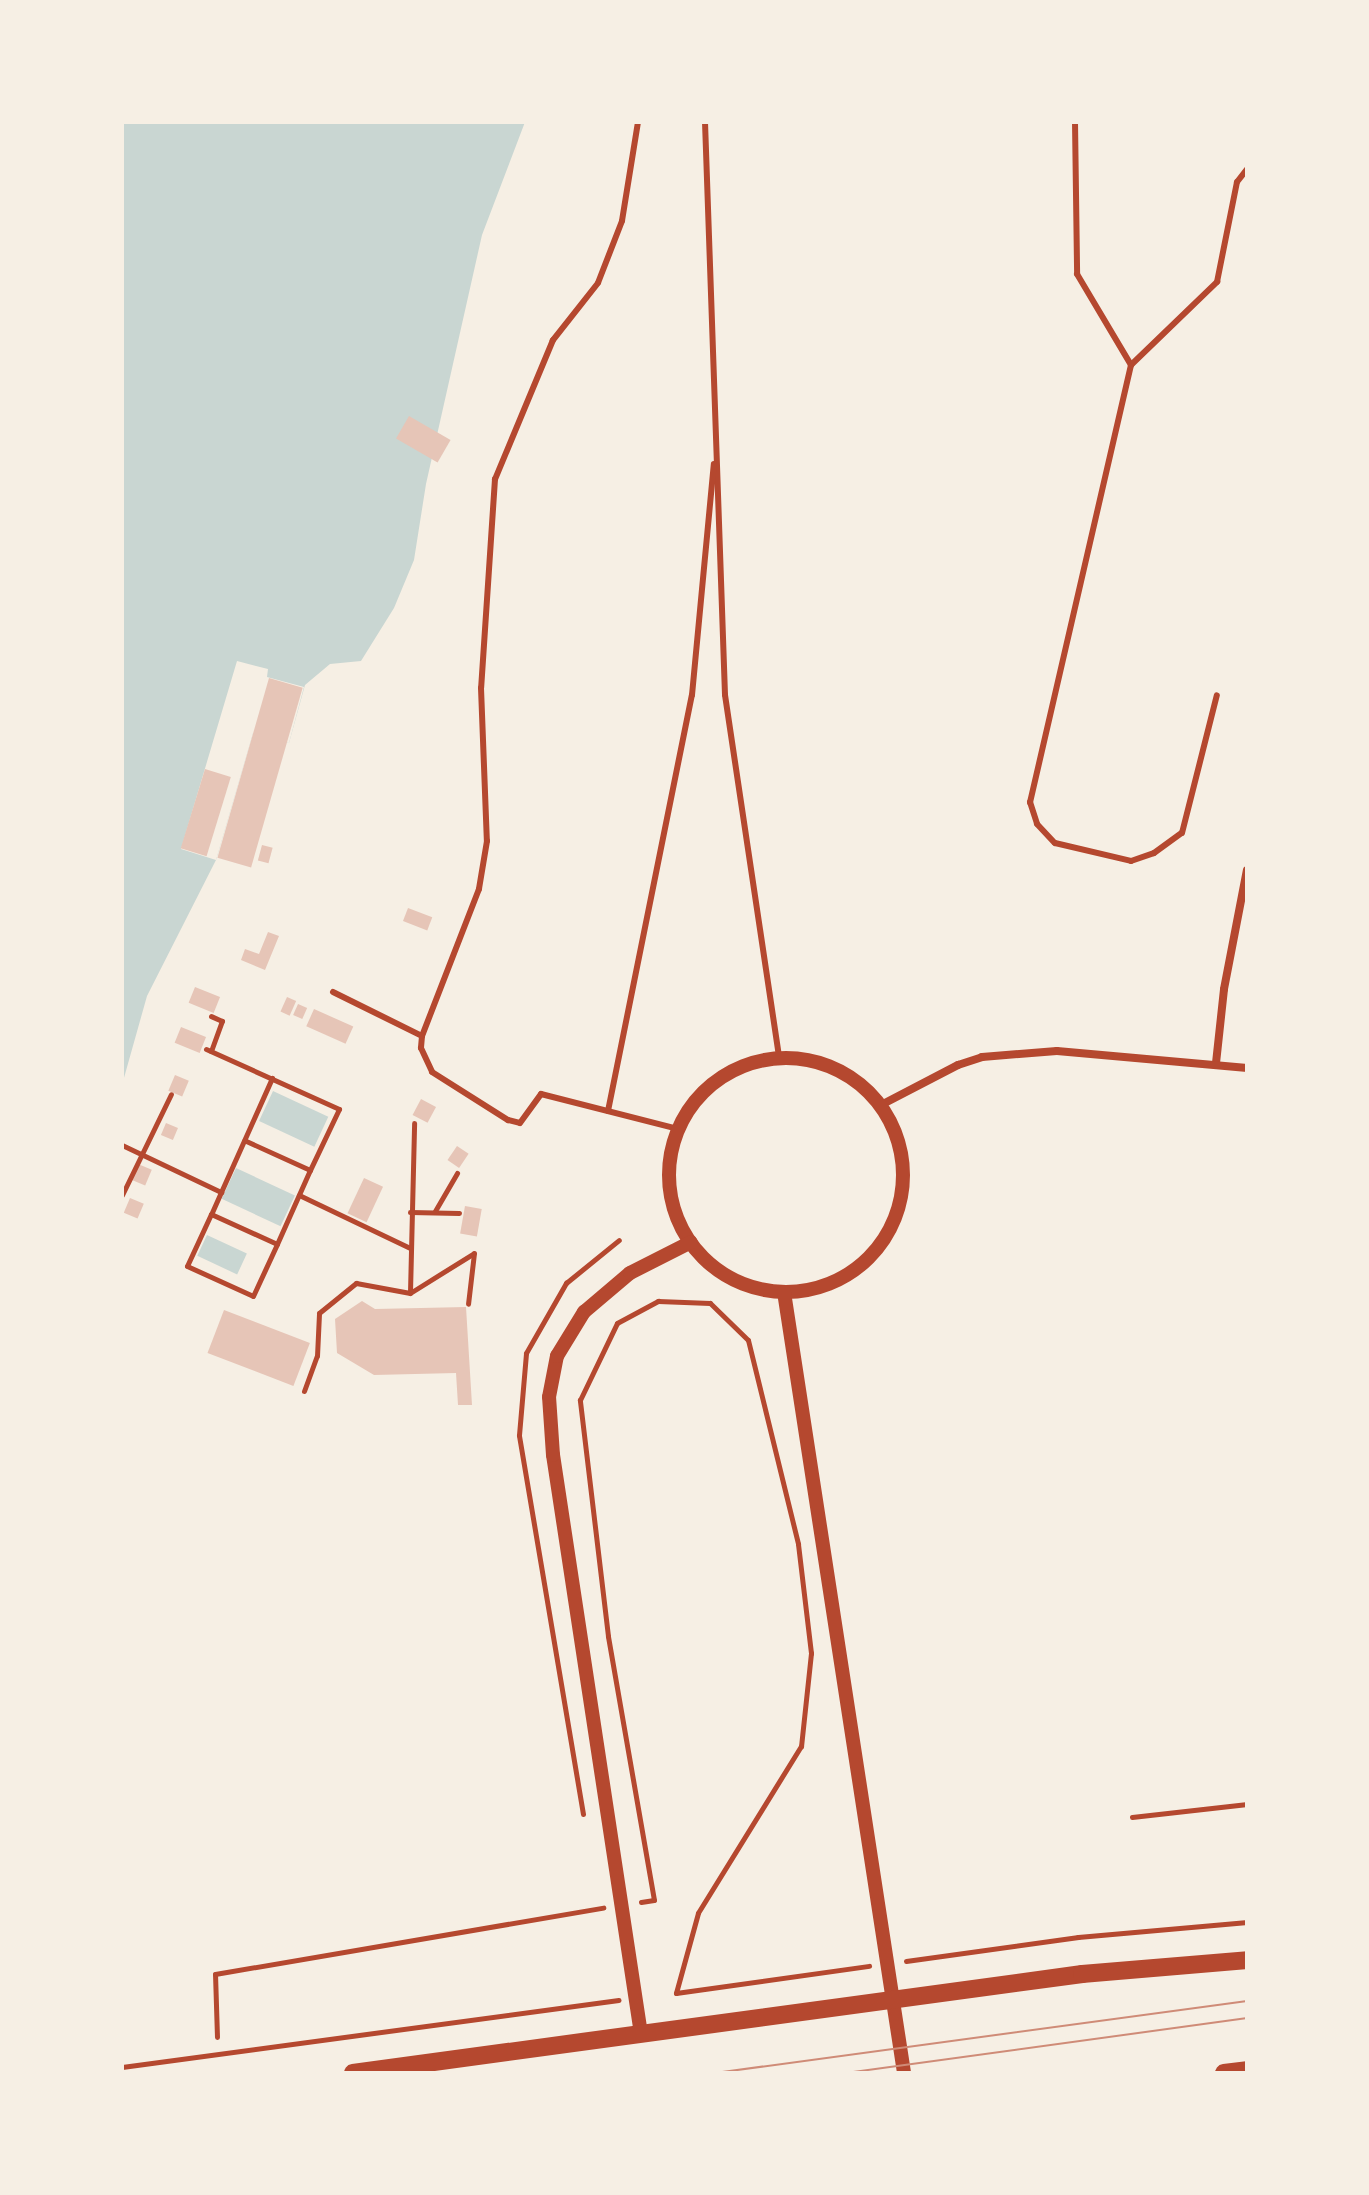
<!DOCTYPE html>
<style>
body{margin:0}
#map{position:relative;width:1369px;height:2195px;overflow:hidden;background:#f6efe4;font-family:"Source Serif 4",serif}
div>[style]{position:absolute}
.water>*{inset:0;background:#c9d6d2;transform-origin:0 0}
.pier>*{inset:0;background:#f6efe4}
.building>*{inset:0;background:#e6c5b7;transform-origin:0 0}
.path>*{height:5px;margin:-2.5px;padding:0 2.5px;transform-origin:2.5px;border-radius:2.5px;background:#b5482f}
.service>*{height:6px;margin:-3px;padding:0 3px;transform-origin:3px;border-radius:3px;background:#b5482f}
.minor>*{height:8px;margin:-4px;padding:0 4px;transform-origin:4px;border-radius:4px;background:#b5482f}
.tertiary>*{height:14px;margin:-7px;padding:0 7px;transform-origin:7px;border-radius:7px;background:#b5482f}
.tertiary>.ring{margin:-7px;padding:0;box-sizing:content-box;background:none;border:14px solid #b5482f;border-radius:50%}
.primary>*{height:18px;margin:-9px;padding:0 9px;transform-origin:9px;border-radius:9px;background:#b5482f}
.tram>*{height:2px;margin:-1px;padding:0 1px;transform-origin:1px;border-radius:1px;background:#cf8b77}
span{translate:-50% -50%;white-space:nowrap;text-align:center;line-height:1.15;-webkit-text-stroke:7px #f6efe4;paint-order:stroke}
.frame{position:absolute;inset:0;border:124px solid #f6efe4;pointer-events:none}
</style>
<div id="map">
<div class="water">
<i style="clip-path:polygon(122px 122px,525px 122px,482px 235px,426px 484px,414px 560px,394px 608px,361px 661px,330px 664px,305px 685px,289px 743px,253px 733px,216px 860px,147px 996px,122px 1085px)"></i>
<i style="left:273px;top:1091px;width:61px;height:33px;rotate:25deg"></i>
<i style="left:236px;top:1168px;width:65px;height:34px;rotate:25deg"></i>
<i style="left:207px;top:1235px;width:44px;height:23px;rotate:25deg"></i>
</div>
<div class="pier">
<i style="clip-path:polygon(237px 661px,268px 669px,267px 677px,304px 687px,289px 743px,253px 733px,216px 860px,181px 849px)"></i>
</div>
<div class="building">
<i style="left:409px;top:416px;width:48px;height:26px;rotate:30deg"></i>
<i style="left:269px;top:678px;width:35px;height:187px;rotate:16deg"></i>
<i style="left:205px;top:769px;width:27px;height:83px;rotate:17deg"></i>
<i style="left:262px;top:845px;width:11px;height:16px;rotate:15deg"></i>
<i style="left:408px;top:908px;width:26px;height:14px;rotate:21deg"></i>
<i style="clip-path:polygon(268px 932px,279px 936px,265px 970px,241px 960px,245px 949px,259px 954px)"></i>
<i style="left:195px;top:987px;width:27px;height:17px;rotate:22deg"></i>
<i style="left:287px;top:997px;width:10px;height:16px;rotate:24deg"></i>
<i style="left:298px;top:1004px;width:10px;height:12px;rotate:24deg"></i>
<i style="left:314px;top:1009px;width:43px;height:19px;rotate:24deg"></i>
<i style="left:181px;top:1027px;width:27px;height:17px;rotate:22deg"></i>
<i style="left:175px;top:1075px;width:15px;height:17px;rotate:23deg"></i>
<i style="left:421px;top:1099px;width:17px;height:18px;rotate:28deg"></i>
<i style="left:166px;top:1123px;width:13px;height:13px;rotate:23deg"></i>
<i style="left:457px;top:1146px;width:14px;height:17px;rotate:34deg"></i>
<i style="left:138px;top:1164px;width:15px;height:17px;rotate:23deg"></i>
<i style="left:364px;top:1178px;width:21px;height:39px;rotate:25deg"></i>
<i style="left:130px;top:1198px;width:15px;height:16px;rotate:23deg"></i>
<i style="left:465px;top:1206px;width:17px;height:28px;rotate:10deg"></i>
<i style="clip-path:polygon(362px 1301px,375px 1309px,466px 1307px,472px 1405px,458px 1405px,456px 1373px,374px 1375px,337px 1353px,335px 1319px)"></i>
<i style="left:224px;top:1310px;width:92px;height:46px;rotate:21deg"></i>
</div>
<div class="path">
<i style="left:206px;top:1049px;width:146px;rotate:24.3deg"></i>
<i style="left:339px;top:1109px;width:68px;rotate:115.4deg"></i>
<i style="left:310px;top:1170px;width:72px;rotate:-155.6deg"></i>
<i style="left:211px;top:1051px;width:32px;rotate:-70deg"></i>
<i style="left:222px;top:1021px;width:12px;rotate:-156deg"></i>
<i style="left:122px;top:1145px;width:110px;rotate:25.4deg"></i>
<i style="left:221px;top:1192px;width:24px;rotate:114deg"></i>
<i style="left:211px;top:1214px;width:72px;rotate:24.4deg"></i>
<i style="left:277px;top:1244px;width:81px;rotate:-66deg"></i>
<i style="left:221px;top:1192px;width:125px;rotate:-65.9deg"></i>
<i style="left:122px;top:1195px;width:112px;rotate:-64.1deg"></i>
<i style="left:299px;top:1195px;width:123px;rotate:25.5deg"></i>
<i style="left:435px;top:1211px;width:44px;rotate:-59.9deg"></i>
<i style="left:410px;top:1212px;width:49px;rotate:1.2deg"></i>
<i style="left:211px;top:1214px;width:57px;rotate:114.8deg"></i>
<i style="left:187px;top:1266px;width:72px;rotate:24.4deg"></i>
<i style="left:253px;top:1296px;width:57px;rotate:-65.2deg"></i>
<i style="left:410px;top:1292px;width:169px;rotate:-88.6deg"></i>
<i style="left:304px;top:1391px;width:37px;rotate:-70deg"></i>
<i style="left:317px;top:1356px;width:43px;rotate:-87.3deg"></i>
<i style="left:319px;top:1313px;width:48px;rotate:-39deg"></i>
<i style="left:356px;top:1283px;width:55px;rotate:10.5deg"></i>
<i style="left:410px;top:1293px;width:75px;rotate:-32deg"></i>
<i style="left:474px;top:1253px;width:51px;rotate:96.7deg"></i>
<i style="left:583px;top:1814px;width:384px;rotate:-99.6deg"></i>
<i style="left:519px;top:1435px;width:82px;rotate:-85.1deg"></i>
<i style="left:526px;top:1353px;width:81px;rotate:-60.3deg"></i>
<i style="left:566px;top:1283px;width:68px;rotate:-39.1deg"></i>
<i style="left:1132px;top:1817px;width:116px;rotate:-6.4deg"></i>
<i style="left:641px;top:1902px;width:13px;rotate:-9deg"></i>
<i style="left:654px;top:1900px;width:268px;rotate:-99.9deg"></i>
<i style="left:608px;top:1636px;width:238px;rotate:-96.8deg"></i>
<i style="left:580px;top:1400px;width:85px;rotate:-64.3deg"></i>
<i style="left:617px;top:1323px;width:47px;rotate:-28.2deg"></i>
<i style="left:658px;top:1301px;width:52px;rotate:2.2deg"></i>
<i style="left:710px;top:1303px;width:53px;rotate:44.2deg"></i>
<i style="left:748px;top:1340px;width:210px;rotate:76.2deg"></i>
<i style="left:798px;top:1544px;width:110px;rotate:83.2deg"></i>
<i style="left:811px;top:1653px;width:94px;rotate:96.1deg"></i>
<i style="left:801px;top:1746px;width:196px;rotate:121.7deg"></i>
<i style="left:698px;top:1913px;width:83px;rotate:105.4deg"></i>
<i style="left:676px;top:1993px;width:195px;rotate:-8deg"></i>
<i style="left:906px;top:1961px;width:174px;rotate:-7.9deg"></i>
<i style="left:1078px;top:1937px;width:170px;rotate:-5.1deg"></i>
<i style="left:217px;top:2037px;width:63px;rotate:-91.8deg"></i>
<i style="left:215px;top:1974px;width:394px;rotate:-9.7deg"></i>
<i style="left:122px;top:2067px;width:501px;rotate:-7.69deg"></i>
</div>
<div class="service">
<i style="left:638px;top:122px;width:100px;rotate:99.2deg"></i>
<i style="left:622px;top:221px;width:66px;rotate:111.2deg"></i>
<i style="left:598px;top:283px;width:73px;rotate:128.3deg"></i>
<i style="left:553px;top:340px;width:151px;rotate:112.6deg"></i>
<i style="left:495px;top:479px;width:209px;rotate:93.8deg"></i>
<i style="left:481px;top:688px;width:153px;rotate:87.8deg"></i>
<i style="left:487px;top:841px;width:49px;rotate:99.5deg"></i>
<i style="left:479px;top:889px;width:158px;rotate:111.2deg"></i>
<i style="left:422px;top:1036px;width:12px;rotate:95deg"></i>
<i style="left:421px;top:1048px;width:26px;rotate:65deg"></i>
<i style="left:432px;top:1072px;width:90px;rotate:32.3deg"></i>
<i style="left:508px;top:1120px;width:12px;rotate:14deg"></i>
<i style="left:520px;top:1123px;width:36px;rotate:-54deg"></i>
<i style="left:541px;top:1094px;width:141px;rotate:14.3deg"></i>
<i style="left:705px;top:122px;width:573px;rotate:88deg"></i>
<i style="left:725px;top:695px;width:367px;rotate:81.5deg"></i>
<i style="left:1075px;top:122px;width:152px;rotate:89.2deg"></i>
<i style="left:1077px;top:274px;width:106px;rotate:59.3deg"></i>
<i style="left:1131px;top:365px;width:449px;rotate:103deg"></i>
<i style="left:1030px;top:802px;width:23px;rotate:72deg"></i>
<i style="left:1037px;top:824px;width:26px;rotate:47deg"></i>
<i style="left:1055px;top:843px;width:78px;rotate:13.3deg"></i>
<i style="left:1131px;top:861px;width:24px;rotate:-19deg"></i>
<i style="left:1154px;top:853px;width:34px;rotate:-36deg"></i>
<i style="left:1182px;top:833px;width:142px;rotate:-75.8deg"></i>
<i style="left:1131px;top:365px;width:120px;rotate:-44deg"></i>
<i style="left:1217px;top:282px;width:102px;rotate:-78.7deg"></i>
<i style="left:1237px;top:182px;width:16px;rotate:-52deg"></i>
<i style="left:333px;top:992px;width:99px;rotate:26.3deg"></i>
<i style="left:608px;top:1111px;width:424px;rotate:-78.6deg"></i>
<i style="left:692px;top:695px;width:232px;rotate:-84.6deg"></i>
</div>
<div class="minor">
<i style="left:1216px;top:1063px;width:74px;rotate:-83.8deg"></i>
<i style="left:1224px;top:989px;width:121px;rotate:-79.1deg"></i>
<i style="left:881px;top:1105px;width:87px;rotate:-27.5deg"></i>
<i style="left:958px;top:1065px;width:25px;rotate:-18deg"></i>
<i style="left:982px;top:1057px;width:75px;rotate:-4.6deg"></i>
<i style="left:1057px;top:1051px;width:191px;rotate:5.1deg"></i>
</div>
<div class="tertiary">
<i class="ring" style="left:669px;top:1058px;width:220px;height:220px"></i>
<i style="left:784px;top:1292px;width:790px;rotate:81.26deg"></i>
<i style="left:641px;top:2034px;width:586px;rotate:-98.64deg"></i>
<i style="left:553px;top:1455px;width:58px;rotate:-93.9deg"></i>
<i style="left:549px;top:1397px;width:42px;rotate:-79deg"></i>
<i style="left:557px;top:1356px;width:52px;rotate:-58.5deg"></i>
<i style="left:584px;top:1312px;width:60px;rotate:-40.3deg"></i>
<i style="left:630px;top:1273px;width:68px;rotate:-26.9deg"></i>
</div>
<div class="primary">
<i style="left:353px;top:2073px;width:736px;rotate:-7.73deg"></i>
<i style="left:1082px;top:1974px;width:166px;rotate:-4.8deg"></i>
<i style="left:1224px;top:2073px;width:23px;rotate:-7deg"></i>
</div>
<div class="tram">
<i style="left:715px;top:2073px;width:537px;rotate:-7.71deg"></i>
<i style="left:846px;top:2073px;width:405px;rotate:-7.8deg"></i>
</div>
<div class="frame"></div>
</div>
